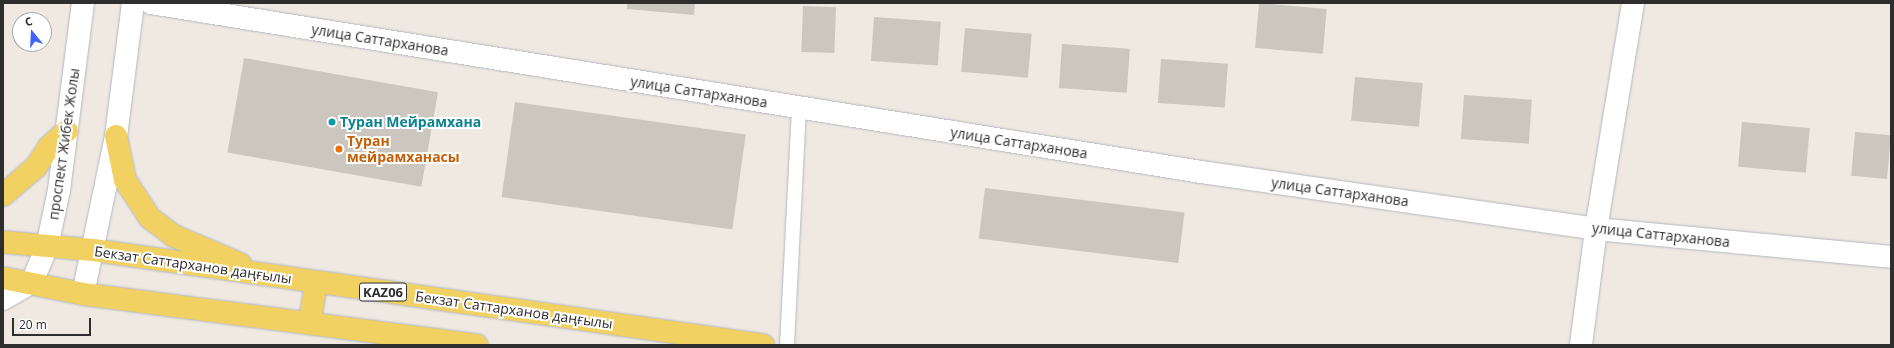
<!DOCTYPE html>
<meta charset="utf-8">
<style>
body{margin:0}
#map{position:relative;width:1894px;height:348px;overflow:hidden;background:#efe9e1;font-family:"Open Sans",sans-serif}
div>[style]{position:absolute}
.building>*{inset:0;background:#cbc7bf;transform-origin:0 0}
.roads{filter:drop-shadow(0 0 1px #b4b7c1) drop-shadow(0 0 1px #b4b7c1)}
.lane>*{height:14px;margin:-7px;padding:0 7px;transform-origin:7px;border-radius:7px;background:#fff}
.street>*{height:22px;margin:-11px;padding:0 11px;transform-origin:11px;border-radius:11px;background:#fff}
.secondary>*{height:22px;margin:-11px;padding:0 11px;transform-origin:11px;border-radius:11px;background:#fff}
.primary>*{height:22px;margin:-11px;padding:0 11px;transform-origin:11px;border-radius:11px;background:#f2d163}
.dots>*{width:11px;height:11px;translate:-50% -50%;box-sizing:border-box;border:2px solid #fff;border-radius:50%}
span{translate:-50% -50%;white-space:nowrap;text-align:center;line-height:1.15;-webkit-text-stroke:4px #fff;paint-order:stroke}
.shield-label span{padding:1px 3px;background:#fff;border:1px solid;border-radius:3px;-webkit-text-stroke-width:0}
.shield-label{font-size:13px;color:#2e2e2e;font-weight:700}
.street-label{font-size:14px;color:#2e2e2e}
.culture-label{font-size:14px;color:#0d838f;font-weight:700}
.left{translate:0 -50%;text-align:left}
.food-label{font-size:14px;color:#c56008;font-weight:700}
.frame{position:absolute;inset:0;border:4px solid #2e2e2e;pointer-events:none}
.north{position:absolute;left:12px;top:12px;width:40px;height:40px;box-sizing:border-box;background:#fff;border:1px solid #ababab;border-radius:50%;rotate:342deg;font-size:11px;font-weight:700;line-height:16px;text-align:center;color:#2e2e2e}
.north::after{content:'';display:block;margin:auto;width:14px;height:18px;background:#4264fb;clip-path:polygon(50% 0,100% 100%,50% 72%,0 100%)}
.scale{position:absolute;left:12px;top:318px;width:79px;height:18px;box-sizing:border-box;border:2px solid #2e2e2e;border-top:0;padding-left:5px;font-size:12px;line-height:14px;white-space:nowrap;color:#2e2e2e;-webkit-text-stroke:3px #fff;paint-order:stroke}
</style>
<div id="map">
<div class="building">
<i style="clip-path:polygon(627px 3px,695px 3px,694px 15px,627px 9px)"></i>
<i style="left:1259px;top:3px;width:68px;height:45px;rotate:5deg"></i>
<i style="left:803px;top:6px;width:33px;height:46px;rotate:2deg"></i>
<i style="left:874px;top:17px;width:67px;height:44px;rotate:4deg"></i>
<i style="left:965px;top:28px;width:67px;height:44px;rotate:5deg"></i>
<i style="left:1062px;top:44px;width:68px;height:44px;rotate:4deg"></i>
<i style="left:244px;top:58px;width:197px;height:96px;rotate:10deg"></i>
<i style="left:1161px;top:59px;width:67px;height:44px;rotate:4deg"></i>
<i style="left:1355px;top:77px;width:68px;height:44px;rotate:5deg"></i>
<i style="left:1464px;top:95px;width:68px;height:44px;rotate:4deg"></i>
<i style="left:515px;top:102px;width:233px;height:96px;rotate:8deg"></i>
<i style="left:1742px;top:122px;width:68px;height:45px;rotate:5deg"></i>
<i style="left:1855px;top:132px;width:36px;height:44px;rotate:5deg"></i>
<i style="left:985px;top:188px;width:201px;height:51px;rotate:7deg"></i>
</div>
<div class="roads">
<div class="lane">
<i style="left:787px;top:345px;width:238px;rotate:-87.1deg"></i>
</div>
<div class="street">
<i style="left:151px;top:3px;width:1071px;rotate:9.14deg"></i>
<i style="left:1208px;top:173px;width:392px;rotate:8.2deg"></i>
<i style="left:1596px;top:229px;width:296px;rotate:5.4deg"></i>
<i style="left:3px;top:299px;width:34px;rotate:-30deg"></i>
<i style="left:1581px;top:345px;width:117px;rotate:-82.6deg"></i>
<i style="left:1596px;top:229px;width:229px;rotate:-80.7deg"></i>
</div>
<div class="secondary">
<i style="left:32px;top:282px;width:38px;rotate:-67deg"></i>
<i style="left:47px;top:247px;width:58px;rotate:-78.1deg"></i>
<i style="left:59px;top:190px;width:189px;rotate:-82.7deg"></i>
<i style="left:83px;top:294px;width:161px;rotate:-78.2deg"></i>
<i style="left:116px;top:136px;width:134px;rotate:-82.7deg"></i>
</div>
<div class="primary">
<i style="left:116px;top:136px;width:45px;rotate:78.4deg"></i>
<i style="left:125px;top:180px;width:45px;rotate:56.7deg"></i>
<i style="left:150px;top:218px;width:30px;rotate:37deg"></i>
<i style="left:174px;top:236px;width:72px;rotate:23deg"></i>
<i style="left:3px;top:195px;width:43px;rotate:-40.3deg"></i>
<i style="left:36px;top:167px;width:24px;rotate:-57deg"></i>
<i style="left:49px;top:147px;width:24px;rotate:-42deg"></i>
<i style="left:3px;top:242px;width:90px;rotate:5.1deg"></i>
<i style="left:93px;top:250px;width:677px;rotate:8.07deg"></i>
<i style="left:3px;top:278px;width:82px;rotate:11.3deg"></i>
<i style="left:83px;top:294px;width:397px;rotate:7.4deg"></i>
<i style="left:310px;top:321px;width:38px;rotate:-81deg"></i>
</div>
</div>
<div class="dots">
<i style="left:332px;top:122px;background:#0f9aa8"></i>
<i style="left:339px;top:149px;background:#e8710a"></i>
</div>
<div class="shield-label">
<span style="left:383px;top:292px">KАZ06</span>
</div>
<div class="street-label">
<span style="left:380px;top:40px;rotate:9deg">улица Саттарханова</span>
<span style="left:699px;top:92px;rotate:9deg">улица Саттарханова</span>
<span style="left:1019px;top:143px;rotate:9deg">улица Саттарханова</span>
<span style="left:64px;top:144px;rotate:-82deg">проспект Жибек Жолы</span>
<span style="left:1340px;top:192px;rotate:8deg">улица Саттарханова</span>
<span style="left:1661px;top:235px;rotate:6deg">улица Саттарханова</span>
<span style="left:193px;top:265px;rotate:8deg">Бекзат Саттарханов даңғылы</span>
<span style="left:514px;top:310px;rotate:8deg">Бекзат Саттарханов даңғылы</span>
</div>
<div class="culture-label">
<span class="left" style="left:340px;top:122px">Туран Мейрамхана</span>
</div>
<div class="food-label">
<span class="left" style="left:347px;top:149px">Туран<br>мейрамханасы</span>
</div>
<div class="frame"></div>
<div class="north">С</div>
<div class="scale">20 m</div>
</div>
